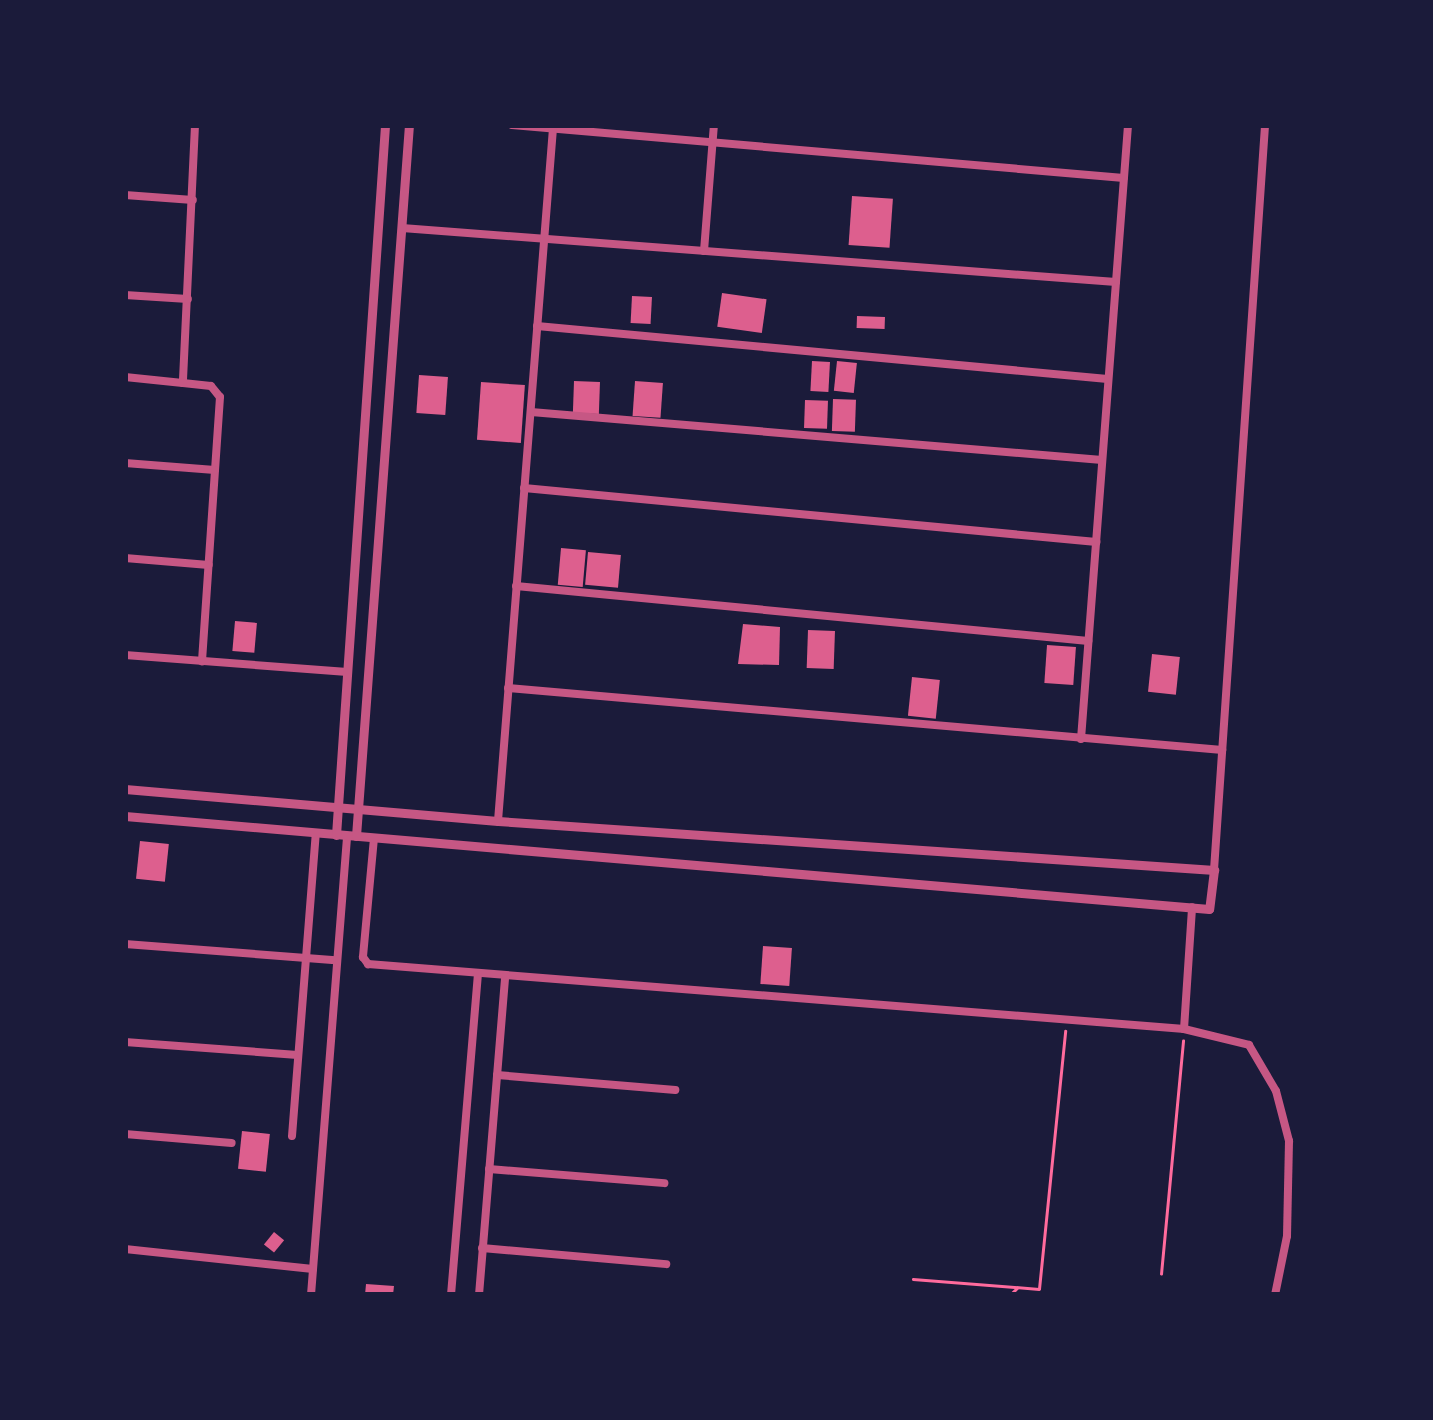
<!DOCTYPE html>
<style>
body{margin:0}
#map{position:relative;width:1433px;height:1420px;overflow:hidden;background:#1b1b3a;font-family:"Fira Sans Condensed",sans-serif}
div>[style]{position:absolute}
.building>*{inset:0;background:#dd5f8e;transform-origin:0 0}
.path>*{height:2.5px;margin:-1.25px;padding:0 1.25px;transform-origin:1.25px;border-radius:1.25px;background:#ff6b9d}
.minor>*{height:8px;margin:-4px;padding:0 4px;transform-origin:4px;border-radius:4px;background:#c65784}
.tertiary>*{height:9px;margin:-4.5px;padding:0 4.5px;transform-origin:4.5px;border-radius:4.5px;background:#c65784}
span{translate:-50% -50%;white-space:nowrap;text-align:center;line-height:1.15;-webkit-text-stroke:9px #1b1b3a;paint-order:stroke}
.frame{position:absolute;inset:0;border:128px solid #1b1b3a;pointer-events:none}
</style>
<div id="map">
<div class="building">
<i style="left:852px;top:196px;width:41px;height:49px;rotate:4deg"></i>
<i style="left:722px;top:293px;width:45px;height:34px;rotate:8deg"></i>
<i style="left:632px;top:296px;width:20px;height:27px;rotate:3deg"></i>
<i style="left:857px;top:316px;width:28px;height:12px;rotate:2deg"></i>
<i style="left:812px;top:361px;width:18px;height:30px;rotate:3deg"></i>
<i style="left:837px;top:361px;width:20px;height:30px;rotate:6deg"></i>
<i style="left:419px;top:375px;width:29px;height:38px;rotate:4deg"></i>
<i style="left:574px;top:381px;width:26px;height:32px;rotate:2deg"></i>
<i style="left:635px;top:381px;width:28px;height:35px;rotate:4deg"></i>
<i style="left:481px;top:382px;width:44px;height:58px;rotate:4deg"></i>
<i style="left:833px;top:399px;width:23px;height:32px;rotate:2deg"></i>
<i style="left:805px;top:400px;width:23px;height:28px;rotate:2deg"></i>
<i style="left:561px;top:548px;width:25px;height:37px;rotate:5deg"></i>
<i style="left:588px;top:552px;width:33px;height:33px;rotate:5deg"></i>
<i style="left:235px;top:621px;width:22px;height:30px;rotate:5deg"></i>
<i style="clip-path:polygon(743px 624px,780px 627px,779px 665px,738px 664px)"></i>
<i style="left:808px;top:630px;width:27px;height:38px;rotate:2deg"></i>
<i style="left:1047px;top:645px;width:29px;height:38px;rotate:4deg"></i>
<i style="left:1152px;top:654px;width:28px;height:38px;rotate:6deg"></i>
<i style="left:912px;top:677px;width:28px;height:39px;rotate:6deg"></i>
<i style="left:140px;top:841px;width:29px;height:38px;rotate:6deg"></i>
<i style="left:763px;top:946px;width:29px;height:38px;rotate:4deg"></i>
<i style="left:242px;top:1131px;width:28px;height:38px;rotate:6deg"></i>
<i style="left:274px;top:1232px;width:13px;height:16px;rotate:39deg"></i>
<i style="clip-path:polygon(366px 1284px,394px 1286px,393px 1295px,365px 1295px)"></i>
</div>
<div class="path">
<i style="left:1161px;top:1274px;width:234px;rotate:-84.6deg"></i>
<i style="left:913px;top:1279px;width:126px;rotate:4.5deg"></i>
<i style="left:1039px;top:1289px;width:259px;rotate:-84.2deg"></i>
<i style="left:1010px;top:1295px;width:10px;rotate:-45deg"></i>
</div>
<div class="minor">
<i style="left:195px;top:125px;width:258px;rotate:92.7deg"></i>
<i style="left:183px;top:383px;width:28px;rotate:6deg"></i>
<i style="left:211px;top:386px;width:14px;rotate:51deg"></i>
<i style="left:220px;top:397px;width:265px;rotate:93.9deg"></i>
<i style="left:512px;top:125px;width:614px;rotate:4.95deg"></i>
<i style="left:125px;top:195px;width:68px;rotate:4.2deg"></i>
<i style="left:402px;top:228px;width:716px;rotate:4.33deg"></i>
<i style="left:704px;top:251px;width:126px;rotate:-85.5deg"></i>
<i style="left:125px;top:295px;width:63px;rotate:3.6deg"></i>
<i style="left:537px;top:326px;width:573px;rotate:5.3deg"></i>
<i style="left:125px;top:377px;width:58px;rotate:5.9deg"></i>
<i style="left:531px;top:412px;width:573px;rotate:4.81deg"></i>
<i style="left:125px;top:463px;width:90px;rotate:4.4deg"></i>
<i style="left:524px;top:488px;width:575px;rotate:5.39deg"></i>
<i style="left:125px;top:558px;width:84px;rotate:4.8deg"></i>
<i style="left:516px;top:586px;width:575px;rotate:5.49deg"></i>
<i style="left:125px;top:655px;width:223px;rotate:4.4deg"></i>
<i style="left:508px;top:688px;width:717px;rotate:4.96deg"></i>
<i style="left:1081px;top:739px;width:616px;rotate:-85.62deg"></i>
<i style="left:498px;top:821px;width:694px;rotate:-85.46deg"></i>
<i style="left:374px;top:838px;width:120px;rotate:95.3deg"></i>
<i style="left:363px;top:957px;width:9px;rotate:54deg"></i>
<i style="left:368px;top:964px;width:819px;rotate:4.55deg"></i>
<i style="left:1184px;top:1029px;width:67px;rotate:13.8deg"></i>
<i style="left:1249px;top:1045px;width:53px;rotate:59.6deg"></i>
<i style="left:1276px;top:1091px;width:52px;rotate:75.4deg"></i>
<i style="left:1289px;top:1141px;width:95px;rotate:91.2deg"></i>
<i style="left:1287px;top:1236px;width:60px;rotate:101.5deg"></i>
<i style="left:1214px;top:870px;width:747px;rotate:-86.08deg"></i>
<i style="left:125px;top:944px;width:211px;rotate:4.4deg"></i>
<i style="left:1184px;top:1029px;width:122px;rotate:-86.2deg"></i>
<i style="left:125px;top:1042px;width:173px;rotate:4.3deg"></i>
<i style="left:497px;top:1075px;width:179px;rotate:4.8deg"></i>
<i style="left:125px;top:1134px;width:107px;rotate:4.8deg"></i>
<i style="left:292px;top:1136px;width:304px;rotate:-85.5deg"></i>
<i style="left:489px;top:1169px;width:176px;rotate:4.6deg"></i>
<i style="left:482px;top:1248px;width:185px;rotate:5deg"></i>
<i style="left:125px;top:1249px;width:189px;rotate:6.1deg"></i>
<i style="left:311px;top:1295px;width:460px;rotate:-85.5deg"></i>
<i style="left:451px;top:1295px;width:322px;rotate:-85.2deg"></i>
<i style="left:479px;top:1295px;width:319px;rotate:-85.3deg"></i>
</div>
<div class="tertiary">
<i style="left:125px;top:789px;width:374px;rotate:4.9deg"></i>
<i style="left:498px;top:821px;width:718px;rotate:3.91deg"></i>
<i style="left:1214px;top:870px;width:39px;rotate:97deg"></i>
<i style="left:1209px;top:909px;width:1088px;rotate:-175.1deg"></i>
<i style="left:336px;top:835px;width:712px;rotate:-86.05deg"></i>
<i style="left:356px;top:836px;width:713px;rotate:-85.74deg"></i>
</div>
<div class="frame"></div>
</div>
